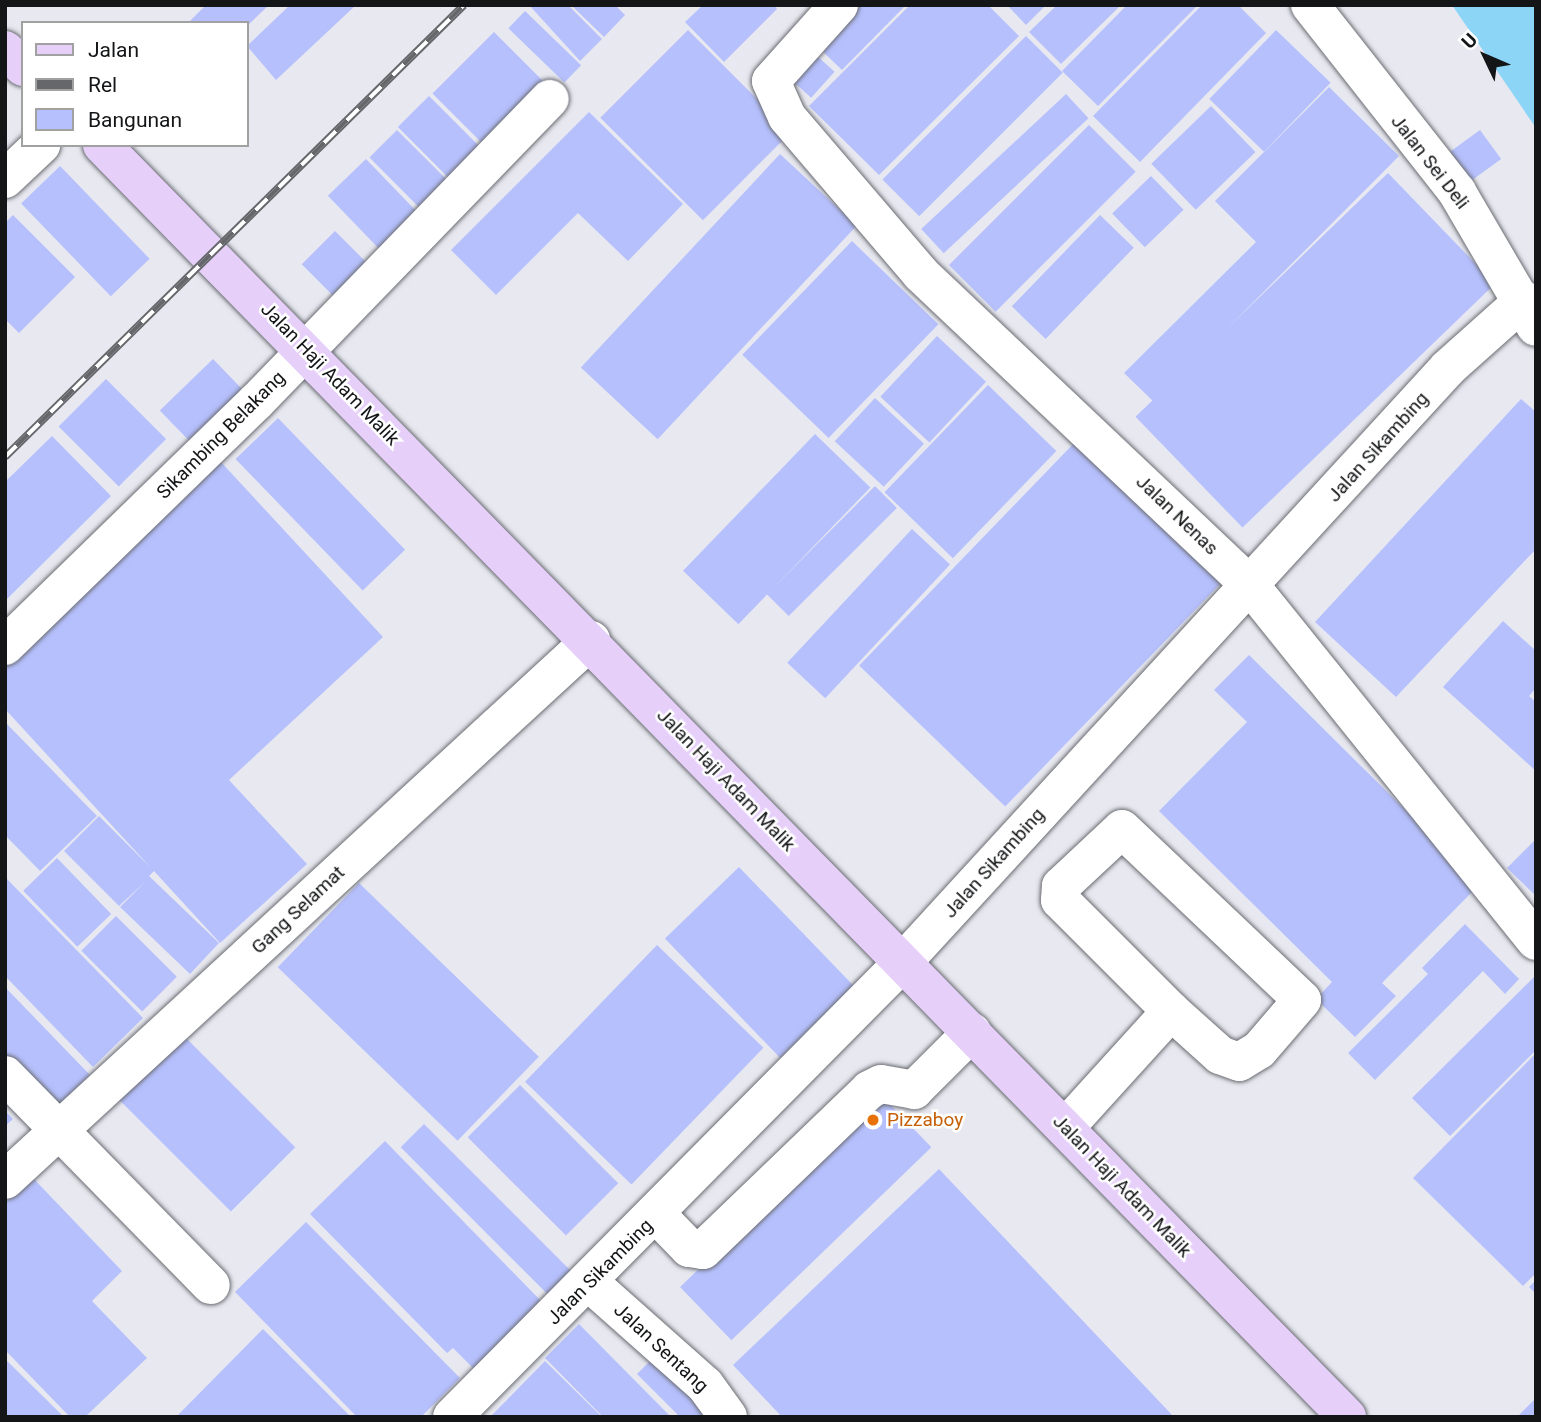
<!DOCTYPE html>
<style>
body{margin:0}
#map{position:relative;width:1541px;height:1422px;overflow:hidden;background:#e8e9f0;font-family:Roboto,sans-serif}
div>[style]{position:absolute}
.water>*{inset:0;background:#8cd5f7}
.building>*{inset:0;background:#b6c0fd;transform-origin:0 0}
.roads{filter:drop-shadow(0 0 2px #6a6c72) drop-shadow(0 0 2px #6a6c72)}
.minor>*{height:38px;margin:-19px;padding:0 19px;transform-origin:19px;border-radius:19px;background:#fff}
.major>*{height:38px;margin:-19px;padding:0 19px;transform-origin:19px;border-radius:19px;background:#e6d0fa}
.rail>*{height:8px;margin-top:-4px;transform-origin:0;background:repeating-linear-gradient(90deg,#fff 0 16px,#66676b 0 32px);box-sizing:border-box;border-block:2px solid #66676b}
.dots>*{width:19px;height:19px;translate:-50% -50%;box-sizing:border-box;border:4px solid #fff;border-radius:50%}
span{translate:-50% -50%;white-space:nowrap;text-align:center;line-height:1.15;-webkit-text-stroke:5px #fff;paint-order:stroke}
.street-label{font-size:19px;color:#141517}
.food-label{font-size:19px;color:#c56008}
.left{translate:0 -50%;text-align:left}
.frame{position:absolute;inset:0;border:7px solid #141517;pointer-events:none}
.legend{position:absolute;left:21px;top:21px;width:228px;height:126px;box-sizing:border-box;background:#fff;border:2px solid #a1a1a2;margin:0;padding:9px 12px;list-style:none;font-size:21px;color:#141517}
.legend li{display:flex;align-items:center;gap:14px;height:35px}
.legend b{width:35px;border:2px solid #a1a1a2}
.north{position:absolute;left:1450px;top:21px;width:70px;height:70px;-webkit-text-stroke:5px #fff;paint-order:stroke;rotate:314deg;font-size:19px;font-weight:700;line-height:28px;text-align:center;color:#141517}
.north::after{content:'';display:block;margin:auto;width:24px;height:32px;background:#141517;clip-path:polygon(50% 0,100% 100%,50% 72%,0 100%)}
</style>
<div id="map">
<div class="water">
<i style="clip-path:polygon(1452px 5px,1536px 5px,1536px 128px)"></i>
</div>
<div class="building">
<i style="clip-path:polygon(206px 5px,269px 5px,247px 26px,188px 23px)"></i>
<i style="clip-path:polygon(290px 5px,356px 5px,276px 80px,247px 46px)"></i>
<i style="clip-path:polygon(529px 5px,568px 5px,602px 39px,580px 61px)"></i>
<i style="clip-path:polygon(571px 5px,615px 5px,625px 15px,604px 37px)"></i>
<i style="clip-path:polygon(703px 5px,774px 5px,777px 9px,724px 62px,685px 22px)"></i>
<i style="clip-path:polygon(861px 5px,906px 5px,842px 70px,819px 48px)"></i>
<i style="clip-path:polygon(910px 5px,988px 5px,1019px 36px,879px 175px,809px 106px)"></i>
<i style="clip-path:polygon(1007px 5px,1046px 5px,1026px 25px)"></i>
<i style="clip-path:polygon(1057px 5px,1121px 5px,1061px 64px,1029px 32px)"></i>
<i style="clip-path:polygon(1127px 5px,1198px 5px,1098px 106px,1062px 71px)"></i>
<i style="clip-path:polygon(1202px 5px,1238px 5px,1266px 33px,1140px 162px,1093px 116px)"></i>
<i style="left:525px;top:11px;width:78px;height:24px;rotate:44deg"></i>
<i style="left:688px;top:30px;width:145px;height:124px;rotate:45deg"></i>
<i style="left:1276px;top:30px;width:76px;height:96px;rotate:44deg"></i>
<i style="left:494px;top:32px;width:76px;height:87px;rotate:45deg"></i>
<i style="left:1026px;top:36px;width:52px;height:203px;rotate:45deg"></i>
<i style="left:816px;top:55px;width:25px;height:35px;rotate:42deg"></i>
<i style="clip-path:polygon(1329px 87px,1399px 156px,1154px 402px,1124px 373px,1256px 242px,1215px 201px)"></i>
<i style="left:1066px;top:94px;width:33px;height:198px;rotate:47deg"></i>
<i style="left:429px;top:96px;width:75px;height:44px;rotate:45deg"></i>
<i style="left:1211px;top:106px;width:64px;height:83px;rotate:46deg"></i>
<i style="clip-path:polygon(589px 112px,683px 204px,628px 261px,578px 213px,496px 295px,451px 250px)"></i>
<i style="left:1089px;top:125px;width:66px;height:198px;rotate:45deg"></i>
<i style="left:397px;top:130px;width:74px;height:39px;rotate:45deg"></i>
<i style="left:1480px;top:130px;width:36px;height:37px;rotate:54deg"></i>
<i style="left:780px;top:154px;width:105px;height:292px;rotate:43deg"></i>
<i style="left:366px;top:159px;width:76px;height:53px;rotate:46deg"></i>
<i style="left:60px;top:166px;width:129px;height:54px;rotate:46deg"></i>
<i style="left:1388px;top:173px;width:154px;height:351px;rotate:46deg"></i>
<i style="left:1151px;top:176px;width:47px;height:54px;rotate:46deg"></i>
<i style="clip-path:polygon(13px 215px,75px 277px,19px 333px,5px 319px,5px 223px)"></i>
<i style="left:1100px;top:215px;width:47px;height:127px;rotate:44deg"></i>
<i style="left:335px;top:231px;width:49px;height:47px;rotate:45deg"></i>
<i style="left:852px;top:241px;width:120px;height:158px;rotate:44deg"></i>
<i style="left:937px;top:336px;width:67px;height:83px;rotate:43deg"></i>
<i style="left:213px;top:359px;width:50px;height:74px;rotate:46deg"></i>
<i style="left:106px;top:379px;width:85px;height:67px;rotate:45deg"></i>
<i style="left:988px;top:385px;width:95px;height:149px;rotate:44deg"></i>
<i style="left:875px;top:398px;width:67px;height:59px;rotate:43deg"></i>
<i style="clip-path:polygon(1521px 399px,1536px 412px,1536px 549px,1396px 697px,1315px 622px)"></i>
<i style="left:278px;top:418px;width:183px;height:59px;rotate:46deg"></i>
<i style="left:815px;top:434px;width:77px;height:190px;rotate:44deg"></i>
<i style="clip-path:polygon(52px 436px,111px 496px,5px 601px,5px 482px)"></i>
<i style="left:1078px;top:439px;width:203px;height:315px;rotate:44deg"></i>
<i style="clip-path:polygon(220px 461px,383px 637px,229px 780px,307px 864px,220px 943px,154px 871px,149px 876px,219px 943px,190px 974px,120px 907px,146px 881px,119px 906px,64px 851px,99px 816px,151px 868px,5px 709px,5px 660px)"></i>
<i style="left:875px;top:486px;width:31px;height:153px;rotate:45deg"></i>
<i style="left:912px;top:529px;width:52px;height:183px;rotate:43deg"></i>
<i style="clip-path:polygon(1503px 621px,1536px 651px,1536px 688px,1529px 696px,1536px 702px,1536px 771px,1443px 687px)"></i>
<i style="clip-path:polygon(1249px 655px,1480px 884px,1382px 983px,1396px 996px,1355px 1037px,1316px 999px,1332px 982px,1159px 811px,1247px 722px,1214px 690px)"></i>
<i style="clip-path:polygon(5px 722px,97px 816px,40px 871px,5px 835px)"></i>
<i style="clip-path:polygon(1536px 839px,1536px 896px,1507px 868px)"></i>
<i style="left:57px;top:858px;width:78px;height:47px;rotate:46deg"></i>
<i style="left:739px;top:867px;width:166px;height:103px;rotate:46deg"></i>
<i style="clip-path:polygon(5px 877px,143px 1018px,93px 1067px,5px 976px)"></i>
<i style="left:359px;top:883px;width:250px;height:117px;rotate:44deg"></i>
<i style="left:116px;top:916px;width:86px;height:49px;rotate:45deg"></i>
<i style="clip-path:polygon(1465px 924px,1519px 979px,1505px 994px,1483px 971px,1375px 1080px,1348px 1053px,1428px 974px,1422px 968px)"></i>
<i style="left:657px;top:945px;width:148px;height:190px;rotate:44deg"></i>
<i style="clip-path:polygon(1536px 975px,1536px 1050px,1450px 1136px,1412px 1098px)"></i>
<i style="clip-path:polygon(5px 987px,90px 1075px,54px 1109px,5px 1058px)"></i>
<i style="left:180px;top:1032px;width:163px;height:91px;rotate:45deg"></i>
<i style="clip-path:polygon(1536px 1053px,1536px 1273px,1523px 1286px,1413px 1178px)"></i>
<i style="left:520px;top:1085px;width:139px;height:74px;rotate:45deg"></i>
<i style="left:880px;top:1094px;width:74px;height:278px;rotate:46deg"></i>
<i style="clip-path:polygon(5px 1111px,13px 1119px,5px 1126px)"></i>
<i style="left:424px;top:1124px;width:215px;height:33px;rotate:45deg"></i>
<i style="clip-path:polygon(385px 1141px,543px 1303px,474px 1369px,453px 1348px,447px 1353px,310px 1214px)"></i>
<i style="clip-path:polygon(939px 1169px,1174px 1417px,782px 1417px,733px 1365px)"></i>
<i style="clip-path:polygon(32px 1177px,122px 1271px,92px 1301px,147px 1358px,85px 1417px,70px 1417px,5px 1350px,5px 1203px)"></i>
<i style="clip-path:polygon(306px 1222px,460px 1378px,421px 1417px,357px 1417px,235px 1292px)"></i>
<i style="clip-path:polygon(1536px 1280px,1536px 1294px,1529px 1287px)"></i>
<i style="clip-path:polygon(579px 1324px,671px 1417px,603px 1417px,545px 1358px)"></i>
<i style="clip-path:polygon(263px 1329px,351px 1417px,176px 1417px)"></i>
<i style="clip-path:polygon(653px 1358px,706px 1412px,701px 1417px,680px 1417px,637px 1374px)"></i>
<i style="clip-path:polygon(5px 1359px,64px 1417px,5px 1417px)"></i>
<i style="clip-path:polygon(545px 1361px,602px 1417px,490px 1417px)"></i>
<i style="clip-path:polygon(1536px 1398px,1536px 1417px,1517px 1417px)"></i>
</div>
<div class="roads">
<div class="minor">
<i style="left:839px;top:5px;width:102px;rotate:131.8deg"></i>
<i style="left:771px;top:81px;width:39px;rotate:66deg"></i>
<i style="left:787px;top:117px;width:206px;rotate:49.5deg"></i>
<i style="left:921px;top:274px;width:451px;rotate:43.4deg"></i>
<i style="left:1249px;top:584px;width:458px;rotate:51.2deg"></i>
<i style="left:1310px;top:5px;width:238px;rotate:51.8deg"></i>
<i style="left:1457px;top:192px;width:156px;rotate:59.7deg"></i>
<i style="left:5px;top:179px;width:50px;rotate:-43.4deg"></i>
<i style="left:5px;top:646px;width:350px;rotate:-44.2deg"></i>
<i style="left:256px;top:402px;width:422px;rotate:-45.9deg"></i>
<i style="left:5px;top:1075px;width:294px;rotate:45.6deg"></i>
<i style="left:1065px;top:1128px;width:158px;rotate:-47.8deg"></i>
<i style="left:1171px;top:1011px;width:157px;rotate:-135deg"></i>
<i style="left:1060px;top:900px;width:14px;rotate:-86deg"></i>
<i style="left:1061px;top:886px;width:83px;rotate:-43.1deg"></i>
<i style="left:1122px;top:829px;width:248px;rotate:43.5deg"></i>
<i style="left:1302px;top:1000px;width:66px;rotate:130.7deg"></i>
<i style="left:1259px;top:1050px;width:23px;rotate:149deg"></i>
<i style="left:1239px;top:1062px;width:20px;rotate:-160deg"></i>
<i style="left:1220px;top:1055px;width:66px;rotate:-138.1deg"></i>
<i style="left:5px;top:1180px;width:797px;rotate:-42.66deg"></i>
<i style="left:657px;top:1215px;width:46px;rotate:45.9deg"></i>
<i style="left:689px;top:1248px;width:14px;rotate:8deg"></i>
<i style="left:703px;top:1250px;width:231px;rotate:-43.9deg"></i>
<i style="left:869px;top:1090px;width:13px;rotate:-27deg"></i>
<i style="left:881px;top:1084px;width:34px;rotate:10deg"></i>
<i style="left:914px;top:1090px;width:82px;rotate:-45deg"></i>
<i style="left:590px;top:1283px;width:154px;rotate:41.6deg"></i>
<i style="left:705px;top:1385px;width:39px;rotate:54deg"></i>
<i style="left:452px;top:1417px;width:641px;rotate:-45.25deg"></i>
<i style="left:903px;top:962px;width:806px;rotate:-47.46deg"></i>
<i style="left:1448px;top:368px;width:102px;rotate:-41.8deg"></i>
</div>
<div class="major">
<i style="left:5px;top:50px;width:25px;rotate:43deg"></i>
<i style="left:102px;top:145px;width:1780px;rotate:45.61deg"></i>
</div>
</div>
<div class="rail">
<i style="left:5px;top:457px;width:644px;rotate:-44.56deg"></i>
</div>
<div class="dots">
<i style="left:873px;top:1120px;background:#e8710a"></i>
</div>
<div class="street-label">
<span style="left:1430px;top:162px;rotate:52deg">Jalan Sei Deli</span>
<span style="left:330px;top:374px;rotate:46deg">Jalan Haji Adam Malik</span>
<span style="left:221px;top:435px;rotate:-45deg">Sikambing Belakang</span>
<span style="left:1378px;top:447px;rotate:-48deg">Jalan Sikambing</span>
<span style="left:1177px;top:515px;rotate:44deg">Jalan Nenas</span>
<span style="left:726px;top:780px;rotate:46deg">Jalan Haji Adam Malik</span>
<span style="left:994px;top:863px;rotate:-48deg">Jalan Sikambing</span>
<span style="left:298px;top:910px;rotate:-43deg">Gang Selamat</span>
<span style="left:1122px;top:1186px;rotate:46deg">Jalan Haji Adam Malik</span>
<span style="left:600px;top:1272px;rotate:-45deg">Jalan Sikambing</span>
<span style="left:661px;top:1348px;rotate:43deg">Jalan Sentang</span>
</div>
<div class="food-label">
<span class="left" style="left:887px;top:1120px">Pizzaboy</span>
</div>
<div class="frame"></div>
<ul class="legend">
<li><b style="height:9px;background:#e6d0fa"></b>Jalan</li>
<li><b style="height:9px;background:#66676b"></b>Rel</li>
<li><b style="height:19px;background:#b6c0fd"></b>Bangunan</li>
</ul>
<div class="north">U</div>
</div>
